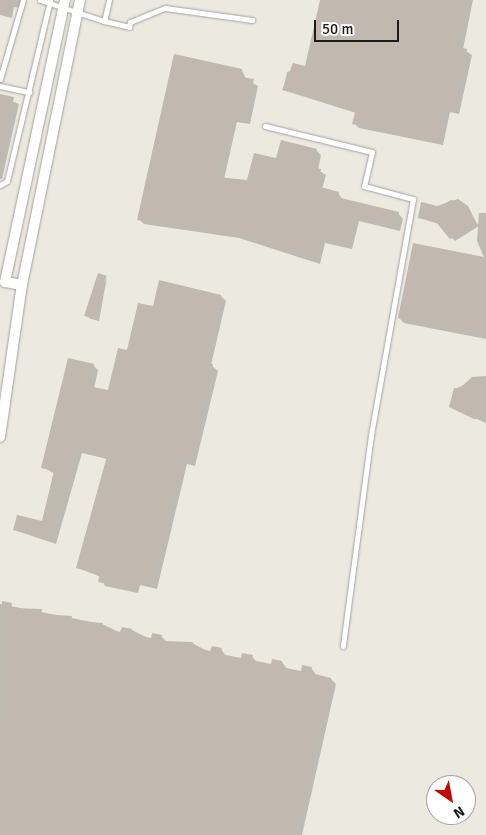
<!DOCTYPE html>
<style>
body{margin:0}
#map{position:relative;width:486px;height:835px;overflow:hidden;background:#ece9e0;font-family:Signika,sans-serif}
div>[style]{position:absolute}
.shadow>*{inset:0;background:#0003}
.building>*{inset:0;background:#c1b8b0;transform-origin:0 0}
.roads{filter:drop-shadow(0 0 1px #a2a2a2) drop-shadow(0 0 1px #a2a2a2)}
.service>*{height:5px;margin:-2.5px;padding:0 2.5px;transform-origin:2.5px;border-radius:2.5px;background:#fff}
.minor>*{height:10px;margin:-5px;padding:0 5px;transform-origin:5px;border-radius:5px;background:#fff}
span{translate:-50% -50%;white-space:nowrap;text-align:center;line-height:1.15;-webkit-text-stroke:4px #fff;paint-order:stroke}
.north{position:absolute;left:426px;top:775px;width:50px;height:50px;box-sizing:border-box;background:#fff;border:1px solid #a4a4a4;border-radius:50%;rotate:147deg;font-size:14px;font-weight:700;line-height:20px;text-align:center;color:#1b1b1b}
.north::after{content:'';display:block;margin:auto;width:18px;height:22px;background:#c10905;clip-path:polygon(50% 0,100% 100%,50% 72%,0 100%)}
.scale{position:absolute;left:314px;top:20px;width:85px;height:22px;box-sizing:border-box;border:2px solid #1b1b1b;border-top:0;padding-left:6px;font-size:15px;line-height:18px;white-space:nowrap;color:#1b1b1b;-webkit-text-stroke:4px #fff;paint-order:stroke}
</style>
<div id="map">
<div class="shadow">
<i style="clip-path:polygon(0 0,22px 0,20px 8px,14px 7px,12px 18px,0 15px)"></i>
<i style="clip-path:polygon(321px 0,473px 0,463px 49px,472px 55px,459px 114px,450px 112px,443px 145px,359px 128px,354px 123px,356px 113px,283px 90px,287px 72px,306px 67px)"></i>
<i style="clip-path:polygon(242px 70px,246px 79px,258px 86px,250px 124px,237px 122px,224px 179px,248px 182px,277px 160px,316px 150px,321px 155px,318px 170px,326px 175px,322px 189px,338px 193px,343px 200px,398px 213px,403px 219px,400px 231px,359px 221px,352px 249px,325px 243px,320px 264px,239px 238px,144px 224px,139px 219px)"></i>
<i style="clip-path:polygon(0 96px,19px 104px,2px 179px,0 179px)"></i>
<i style="clip-path:polygon(451px 200px,463px 203px,479px 226px,455px 241px,439px 224px,419px 218px)"></i>
<i style="clip-path:polygon(486px 217px,486px 339px,404px 323px,399px 318px,486px 259px)"></i>
<i style="clip-path:polygon(107px 277px,99px 321px,91px 319px,88px 317px)"></i>
<i style="clip-path:polygon(221px 296px,226px 301px,211px 365px,218px 371px,195px 466px,187px 464px,157px 589px,140px 585px,138px 593px,105px 586px,101px 577px,78px 568px,107px 459px,82px 453px,56px 544px,14px 530px,43px 522px,55px 474px,43px 467px,93px 365px,98px 370px,94px 389px,109px 392px,154px 308px)"></i>
<i style="clip-path:polygon(481px 377px,486px 379px,486px 423px,450px 407px,455px 389px)"></i>
<i style="clip-path:polygon(0 604px,102px 624px,121px 633px,132px 630px,152px 640px,162px 637px,167px 642px,192px 643px,211px 653px,221px 649px,226px 656px,242px 659px,252px 656px,257px 663px,272px 666px,273px 660px,282px 662px,287px 669px,302px 672px,303px 667px,312px 669px,317px 676px,331px 679px,336px 684px,302px 835px,0 835px)"></i>
</div>
<div class="building">
<i style="clip-path:polygon(0 0,12px 0,8px 15px,0 13px)"></i>
<i style="clip-path:polygon(320px 0,467px 0,458px 47px,467px 49px,454px 110px,445px 108px,438px 141px,352px 124px,356px 109px,282px 90px,293px 63px,305px 66px)"></i>
<i style="clip-path:polygon(174px 54px,242px 69px,241px 77px,254px 79px,245px 120px,232px 118px,218px 177px,247px 180px,254px 153px,276px 158px,281px 140px,317px 149px,312px 167px,321px 169px,317px 186px,339px 192px,337px 197px,399px 212px,395px 226px,354px 216px,347px 245px,320px 238px,315px 259px,233px 234px,137px 220px)"></i>
<i style="clip-path:polygon(0 94px,14px 97px,4px 143px,0 143px)"></i>
<i style="clip-path:polygon(458px 199px,468px 206px,476px 222px,463px 234px,450px 239px,435px 221px,418px 218px,421px 202px,437px 206px)"></i>
<i style="clip-path:polygon(479px 213px,486px 213px,486px 336px,398px 318px,413px 243px,484px 257px,477px 241px)"></i>
<i style="left:98px;top:273px;width:9px;height:45px;rotate:18deg"></i>
<i style="clip-path:polygon(159px 280px,221px 295px,205px 362px,213px 364px,190px 462px,182px 460px,152px 584px,135px 580px,133px 589px,98px 582px,100px 574px,76px 568px,107px 456px,77px 449px,51px 539px,13px 530px,17px 515px,42px 521px,54px 471px,41px 468px,68px 358px,94px 364px,88px 386px,108px 390px,118px 348px,127px 350px,138px 303px,153px 306px)"></i>
<i style="clip-path:polygon(486px 376px,486px 419px,474px 419px,449px 407px,454px 388px,459px 389px,472px 377px)"></i>
<i style="clip-path:polygon(2px 601px,12px 603px,11px 608px,42px 609px,41px 614px,72px 616px,71px 621px,103px 623px,102px 628px,120px 632px,122px 627px,132px 629px,131px 634px,151px 638px,152px 633px,162px 635px,161px 641px,193px 642px,191px 647px,210px 651px,212px 646px,222px 648px,221px 654px,241px 658px,242px 653px,253px 655px,251px 660px,271px 664px,272px 659px,282px 661px,281px 667px,301px 671px,302px 665px,312px 667px,311px 673px,331px 678px,296px 835px,0 835px)"></i>
</div>
<div class="roads">
<div class="service">
<i style="left:40px;top:0;width:67px;rotate:18.2deg"></i>
<i style="left:109px;top:0;width:22px;rotate:103deg"></i>
<i style="left:104px;top:21px;width:26px;rotate:13deg"></i>
<i style="left:129px;top:27px;width:5px;rotate:-79deg"></i>
<i style="left:130px;top:22px;width:38px;rotate:-22deg"></i>
<i style="left:165px;top:8px;width:88px;rotate:7.9deg"></i>
<i style="left:0;top:79px;width:82px;rotate:-73.8deg"></i>
<i style="left:0;top:86px;width:30px;rotate:12deg"></i>
<i style="left:265px;top:126px;width:110px;rotate:13.7deg"></i>
<i style="left:372px;top:152px;width:35px;rotate:103deg"></i>
<i style="left:364px;top:186px;width:51px;rotate:14.9deg"></i>
<i style="left:413px;top:199px;width:240px;rotate:100.1deg"></i>
<i style="left:371px;top:435px;width:213px;rotate:97.6deg"></i>
<i style="left:0;top:185px;width:8px;rotate:-30deg"></i>
<i style="left:7px;top:181px;width:186px;rotate:-76.6deg"></i>
</div>
<div class="minor">
<i style="left:22px;top:285px;width:17px;rotate:-170deg"></i>
<i style="left:5px;top:282px;width:288px;rotate:-78deg"></i>
<i style="left:0;top:437px;width:154px;rotate:-81.8deg"></i>
<i style="left:22px;top:285px;width:291px;rotate:-78.5deg"></i>
</div>
</div>
<div class="north">N</div>
<div class="scale">50 m</div>
</div>
